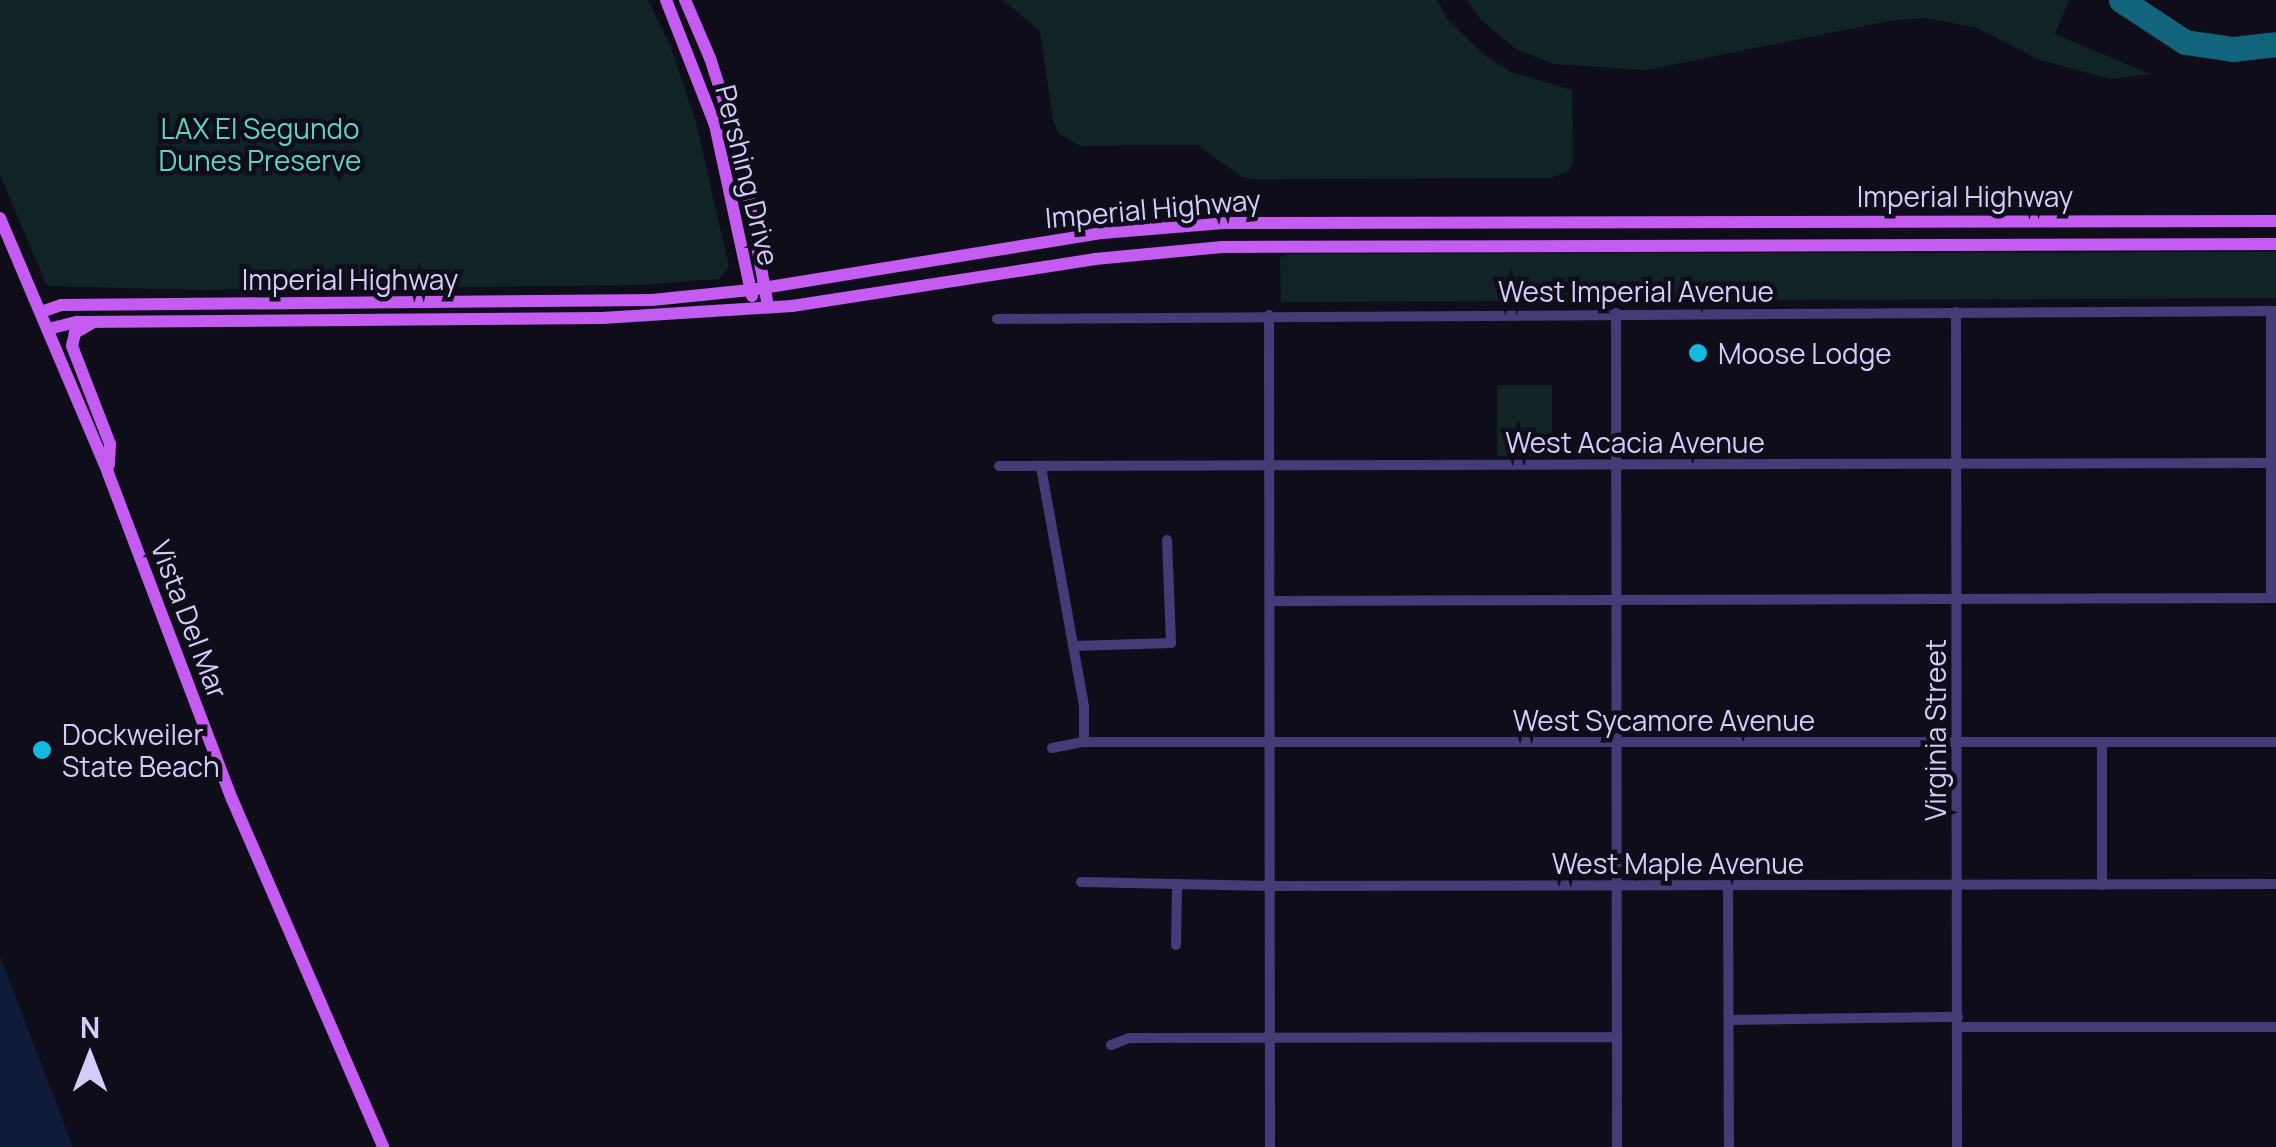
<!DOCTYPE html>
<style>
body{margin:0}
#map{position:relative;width:2276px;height:1147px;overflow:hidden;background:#100d1b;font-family:Manrope,sans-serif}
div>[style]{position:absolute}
.green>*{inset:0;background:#102425}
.water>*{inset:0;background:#0e1b39}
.taxiway>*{height:25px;margin:-12.5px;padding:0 12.5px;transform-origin:12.5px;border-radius:12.5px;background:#12647c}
.minor>*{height:10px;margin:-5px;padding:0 5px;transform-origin:5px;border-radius:5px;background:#433c76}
.major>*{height:12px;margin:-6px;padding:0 6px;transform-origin:6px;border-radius:6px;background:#c55cf1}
.dots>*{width:28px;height:28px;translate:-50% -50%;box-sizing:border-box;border:5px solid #100d1b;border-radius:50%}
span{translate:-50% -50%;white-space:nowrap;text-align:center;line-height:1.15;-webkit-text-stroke:9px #100d1b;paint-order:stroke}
.park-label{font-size:28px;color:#5fd3bf}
.street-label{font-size:28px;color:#d5ccfa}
.poi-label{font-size:28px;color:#d5ccfa}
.left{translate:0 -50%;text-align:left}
.north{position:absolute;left:40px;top:1007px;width:100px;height:100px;-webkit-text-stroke:8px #100d1b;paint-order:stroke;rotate:0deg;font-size:28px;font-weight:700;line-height:40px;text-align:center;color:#d5ccfa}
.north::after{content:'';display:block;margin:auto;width:35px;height:45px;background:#d5ccfa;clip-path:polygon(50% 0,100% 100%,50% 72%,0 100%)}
</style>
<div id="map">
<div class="green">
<i style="clip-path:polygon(0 0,648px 0,670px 45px,696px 122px,729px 267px,719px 279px,640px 285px,200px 290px,47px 286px,0 175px)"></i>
<i style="clip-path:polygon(1003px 0,1437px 0,1447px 19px,1483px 54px,1511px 72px,1572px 90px,1573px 162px,1569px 171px,1551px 178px,1252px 179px,1242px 177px,1197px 145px,1080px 146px,1058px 133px,1053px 120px,1040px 31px)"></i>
<i style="clip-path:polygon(1467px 0,2069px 0,2055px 34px,2150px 74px,2111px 79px,2040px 60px,1975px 27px,1925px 18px,1895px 20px,1646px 70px,1554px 64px,1516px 49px,1482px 21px)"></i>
<i style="clip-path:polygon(2276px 252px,2276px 298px,1281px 302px,1280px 257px,1288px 254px)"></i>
<i style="clip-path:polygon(1497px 385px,1552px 385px,1552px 443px,1543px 443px,1542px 456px,1497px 456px)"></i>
</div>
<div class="water">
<i style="clip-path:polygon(0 956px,73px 1147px,0 1147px)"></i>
</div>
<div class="taxiway">
<i style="left:2121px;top:0;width:77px;rotate:33.3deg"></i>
<i style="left:2185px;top:42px;width:49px;rotate:8.3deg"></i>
<i style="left:2233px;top:49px;width:43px;rotate:-6.6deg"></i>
</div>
<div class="minor">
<i style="left:1956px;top:312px;width:835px;rotate:89.93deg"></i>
<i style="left:1616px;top:313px;width:834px;rotate:89.93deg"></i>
<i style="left:1269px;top:315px;width:832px;rotate:89.93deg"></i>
<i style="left:997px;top:319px;width:1279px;rotate:-0.36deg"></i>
<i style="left:999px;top:466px;width:1272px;rotate:-0.14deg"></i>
<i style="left:1041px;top:467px;width:244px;rotate:79.8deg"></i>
<i style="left:1084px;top:707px;width:35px;rotate:90deg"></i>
<i style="left:2271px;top:598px;width:287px;rotate:-90deg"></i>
<i style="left:1270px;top:601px;width:1006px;rotate:-0.17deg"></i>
<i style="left:1073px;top:646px;width:98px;rotate:-1.8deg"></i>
<i style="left:1171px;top:643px;width:103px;rotate:-92.2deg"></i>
<i style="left:2102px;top:742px;width:143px;rotate:90deg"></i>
<i style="left:1052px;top:748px;width:33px;rotate:-11deg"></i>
<i style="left:1084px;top:742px;width:1192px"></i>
<i style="left:1081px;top:882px;width:189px;rotate:1.2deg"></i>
<i style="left:1270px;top:886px;width:1006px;rotate:-0.11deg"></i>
<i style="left:1728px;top:886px;width:261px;rotate:89.8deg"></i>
<i style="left:1176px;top:945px;width:59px;rotate:-89deg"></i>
<i style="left:1729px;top:1020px;width:229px;rotate:-0.8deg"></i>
<i style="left:1958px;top:1027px;width:318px"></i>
<i style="left:1111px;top:1045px;width:19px;rotate:-21deg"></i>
<i style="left:1129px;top:1038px;width:488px;rotate:-0.1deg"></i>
</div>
<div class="major">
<i style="left:666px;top:0;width:134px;rotate:68.6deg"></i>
<i style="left:715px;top:125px;width:175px;rotate:77.8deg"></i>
<i style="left:685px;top:0;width:63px;rotate:66.7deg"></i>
<i style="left:710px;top:58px;width:98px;rotate:72.1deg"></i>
<i style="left:740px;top:151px;width:158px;rotate:79.8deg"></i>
<i style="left:0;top:218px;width:277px;rotate:67deg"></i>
<i style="left:108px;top:473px;width:349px;rotate:69.2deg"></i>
<i style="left:232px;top:799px;width:379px;rotate:66.5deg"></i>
<i style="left:41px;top:312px;width:21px;rotate:-19deg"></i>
<i style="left:61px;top:305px;width:591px;rotate:-0.48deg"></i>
<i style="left:652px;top:300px;width:99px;rotate:-5.8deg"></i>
<i style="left:750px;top:290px;width:357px;rotate:-9.2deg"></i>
<i style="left:1102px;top:233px;width:122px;rotate:-4.7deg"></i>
<i style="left:1224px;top:223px;width:1052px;rotate:-0.11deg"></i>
<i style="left:92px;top:323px;width:20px;rotate:150deg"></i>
<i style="left:75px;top:333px;width:13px;rotate:103deg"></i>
<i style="left:72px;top:346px;width:105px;rotate:68.8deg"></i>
<i style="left:110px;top:444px;width:21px;rotate:93deg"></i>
<i style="left:48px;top:329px;width:30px;rotate:-14deg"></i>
<i style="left:77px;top:322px;width:525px;rotate:-0.44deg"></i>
<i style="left:602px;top:318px;width:190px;rotate:-3.6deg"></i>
<i style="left:792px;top:306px;width:307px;rotate:-8.8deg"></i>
<i style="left:1095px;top:259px;width:128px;rotate:-5.4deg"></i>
<i style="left:1222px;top:247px;width:1054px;rotate:-0.16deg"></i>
</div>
<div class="dots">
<i style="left:1698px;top:353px;background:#14bade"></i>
<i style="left:42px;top:750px;background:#14bade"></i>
</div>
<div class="park-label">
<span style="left:260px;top:144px">LAX El Segundo<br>Dunes Preserve</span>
</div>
<div class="street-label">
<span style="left:748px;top:175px;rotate:76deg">Pershing Drive</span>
<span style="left:1965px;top:196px">Imperial Highway</span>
<span style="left:1153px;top:208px;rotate:-5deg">Imperial Highway</span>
<span style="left:350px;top:279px">Imperial Highway</span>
<span style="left:1636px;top:291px">West Imperial Avenue</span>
<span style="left:1635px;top:442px">West Acacia Avenue</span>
<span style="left:190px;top:619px;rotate:69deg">Vista Del Mar</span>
<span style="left:1664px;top:720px">West Sycamore Avenue</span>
<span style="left:1935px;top:730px;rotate:-90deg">Virginia Street</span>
<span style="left:1678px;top:863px">West Maple Avenue</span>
</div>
<div class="poi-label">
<span class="left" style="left:1718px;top:353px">Moose Lodge</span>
<span class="left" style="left:62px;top:750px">Dockweiler<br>State Beach</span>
</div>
<div class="north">N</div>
</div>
